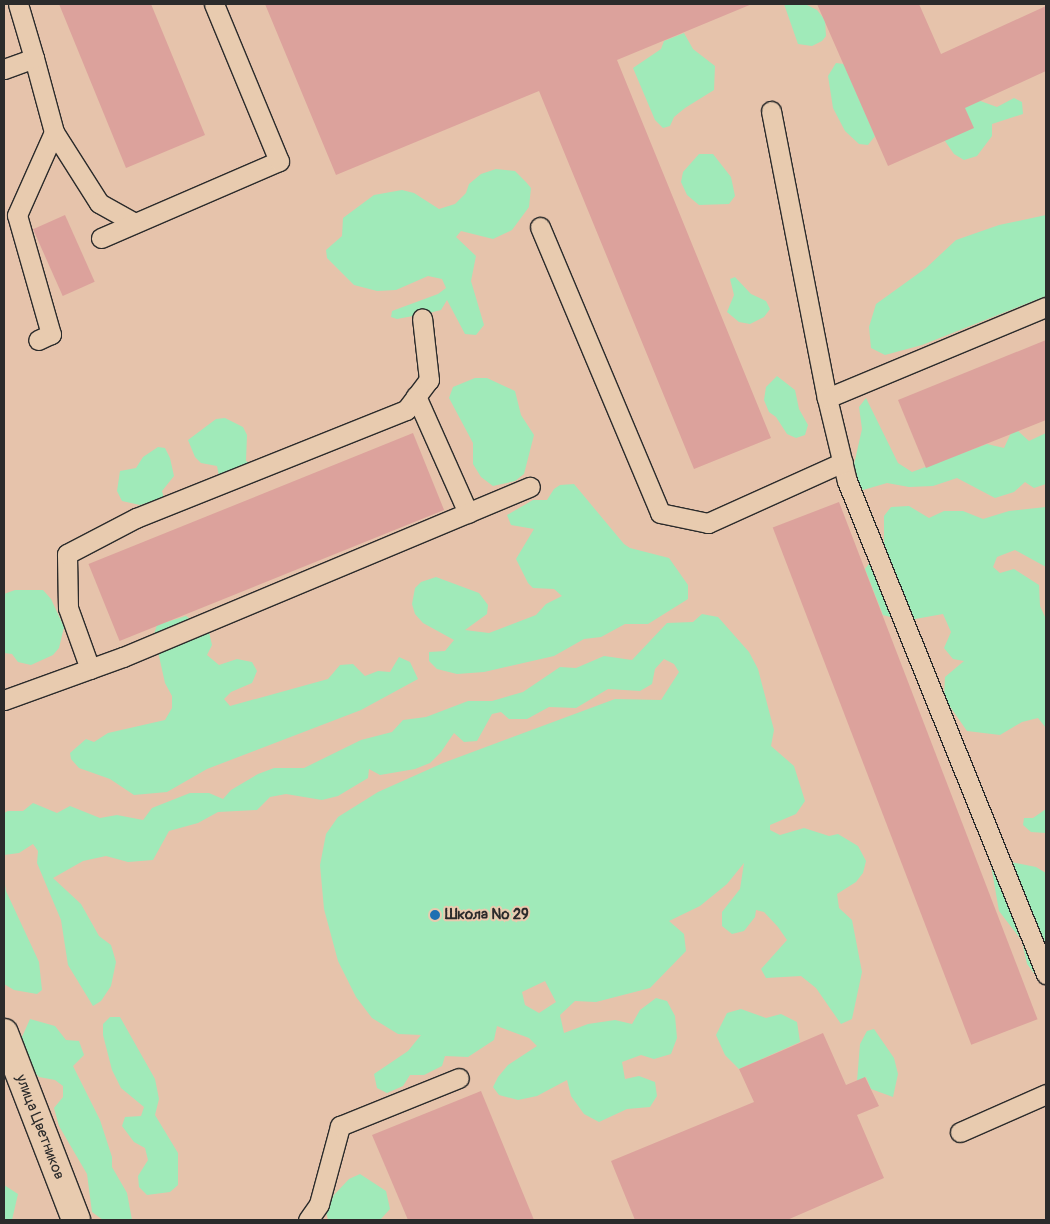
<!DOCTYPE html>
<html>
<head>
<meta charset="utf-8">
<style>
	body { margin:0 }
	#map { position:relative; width:1050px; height:1224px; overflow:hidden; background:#e6c3ab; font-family:Pangolin,sans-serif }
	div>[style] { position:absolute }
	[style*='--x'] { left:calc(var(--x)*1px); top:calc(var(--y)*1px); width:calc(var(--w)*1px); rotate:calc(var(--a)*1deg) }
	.green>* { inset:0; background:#a0eab9 }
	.building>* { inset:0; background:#dca29c; transform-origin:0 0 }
	.roads { filter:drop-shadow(1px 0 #2b2b2b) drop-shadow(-1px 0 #2b2b2b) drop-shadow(0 1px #2b2b2b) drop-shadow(0 -1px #2b2b2b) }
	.lane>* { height:19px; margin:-9.5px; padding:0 9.5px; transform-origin:9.5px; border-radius:9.5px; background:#e8cbaf }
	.secondary>* { height:28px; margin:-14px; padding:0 14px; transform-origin:14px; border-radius:14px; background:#e8cbaf }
	.dots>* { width:14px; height:14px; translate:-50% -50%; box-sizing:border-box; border:2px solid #e8cbaf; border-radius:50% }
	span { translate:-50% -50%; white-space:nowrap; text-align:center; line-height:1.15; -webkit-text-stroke:4px #e8cbaf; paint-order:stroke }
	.poi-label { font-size:15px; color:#2b2b2b; font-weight:700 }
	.left { translate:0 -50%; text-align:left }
	.street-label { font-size:15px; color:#2b2b2b }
	.frame { position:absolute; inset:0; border:5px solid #2b2b2b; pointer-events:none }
</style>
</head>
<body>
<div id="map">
	<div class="green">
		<div style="clip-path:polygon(784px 4px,805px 4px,817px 10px,825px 20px,826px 36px,822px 41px,812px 46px,798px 44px)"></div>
		<div style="clip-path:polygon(684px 33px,693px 49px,715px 66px,714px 90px,685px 108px,674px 117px,670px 126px,663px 128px,655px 120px,633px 68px,661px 49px,664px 41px)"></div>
		<div style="clip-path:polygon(836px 63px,844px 64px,875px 136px,868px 145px,859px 144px,845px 131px,833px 108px,828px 76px)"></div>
		<div style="clip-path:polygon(972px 98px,997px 107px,1014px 98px,1022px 102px,1023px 114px,992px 124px,992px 136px,977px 156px,964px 160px,954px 154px,945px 141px,930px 131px)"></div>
		<div style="clip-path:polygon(699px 154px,713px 154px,731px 177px,735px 196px,729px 204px,699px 205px,687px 195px,681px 182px,683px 172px)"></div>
		<div style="clip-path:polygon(496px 169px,515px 171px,526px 182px,531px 188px,529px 207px,512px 230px,493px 239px,461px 231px,456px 237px,476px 256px,471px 281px,484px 325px,476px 335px,465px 334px,447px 300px,441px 310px,429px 313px,397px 319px,391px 317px,392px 311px,438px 294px,446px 288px,442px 279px,428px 276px,396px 290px,377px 291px,354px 285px,327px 258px,326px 250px,342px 236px,343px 218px,374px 195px,402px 190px,414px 193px,439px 209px,455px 204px,466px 193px,469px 184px,481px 174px)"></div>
		<div style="clip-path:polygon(1046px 215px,1046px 296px,922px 345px,885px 355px,871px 348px,869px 327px,876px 304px,926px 268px,956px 240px,999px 225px)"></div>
		<div style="clip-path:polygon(735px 277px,751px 294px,766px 301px,770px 309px,764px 317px,750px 324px,739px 322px,727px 312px,734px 295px,730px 279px)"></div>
		<div style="clip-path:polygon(777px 376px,795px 390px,799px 409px,808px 425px,805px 435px,796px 438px,787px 434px,776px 417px,769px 412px,764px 400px,766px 387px)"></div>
		<div style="clip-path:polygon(475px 378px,487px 378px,515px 391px,521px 415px,534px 435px,524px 474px,515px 481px,493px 486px,481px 477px,473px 464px,473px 443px,449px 398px,453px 387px)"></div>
		<div style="clip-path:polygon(866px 398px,898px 463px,912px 472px,987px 444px,1004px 448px,1011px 433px,1018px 431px,1029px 441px,1046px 433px,1046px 484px,1034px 488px,1025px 482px,1014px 492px,995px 498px,957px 478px,933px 486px,909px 487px,887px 483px,863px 490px,853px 479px,853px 469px,862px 429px,859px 407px)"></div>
		<div style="clip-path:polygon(225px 418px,243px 427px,247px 435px,246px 461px,251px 464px,219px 476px,217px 466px,201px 463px,195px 457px,188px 440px,216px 419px)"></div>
		<div style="clip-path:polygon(158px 447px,165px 448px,170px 458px,174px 476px,162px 491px,164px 498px,140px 505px,122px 501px,117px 491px,120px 471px,136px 468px,143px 457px)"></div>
		<div style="clip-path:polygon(574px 484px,624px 544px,630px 548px,669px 558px,688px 585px,688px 599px,648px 624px,625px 624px,601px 637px,584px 639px,554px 656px,484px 672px,457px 674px,437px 669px,429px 661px,429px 652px,445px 651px,454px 640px,423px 623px,415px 614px,412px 604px,415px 588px,421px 582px,436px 577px,479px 593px,488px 605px,487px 614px,465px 630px,489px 633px,536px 615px,546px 604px,562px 596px,554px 589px,533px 588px,528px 583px,516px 559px,534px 529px,511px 525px,507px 515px,533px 500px,547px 500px,554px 489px,560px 485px)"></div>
		<div style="clip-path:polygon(909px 506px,929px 518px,944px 511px,963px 511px,983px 519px,1009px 511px,1046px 507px,1046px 567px,1015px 550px,997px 557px,993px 567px,1000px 573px,1014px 569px,1039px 585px,1040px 606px,1046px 619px,1046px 728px,1038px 718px,1022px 722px,1000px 735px,967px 731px,944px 698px,945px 677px,964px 661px,953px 659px,944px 648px,951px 632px,943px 614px,904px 621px,883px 615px,865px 569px,884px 543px,884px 516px,891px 507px)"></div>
		<div style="clip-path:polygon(15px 590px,43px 590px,51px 599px,64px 627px,59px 648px,53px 655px,31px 665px,18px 662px,12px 654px,4px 653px,4px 594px)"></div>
		<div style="clip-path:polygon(evenodd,702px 614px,718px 617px,749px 652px,758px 669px,774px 730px,771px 746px,794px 766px,805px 801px,796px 814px,770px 825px,770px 830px,780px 835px,804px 828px,829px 836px,838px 834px,858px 846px,866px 861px,863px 873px,856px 882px,837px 894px,839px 908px,852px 920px,862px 972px,852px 1019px,841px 1024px,816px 988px,801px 976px,766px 978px,761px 969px,787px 940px,778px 927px,764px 912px,756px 910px,755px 917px,744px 931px,732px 934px,722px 926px,722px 912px,740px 889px,744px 863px,727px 884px,700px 906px,669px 921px,684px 934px,686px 951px,650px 988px,596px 1002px,575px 1001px,560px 1015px,564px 1033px,588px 1024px,615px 1020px,632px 1024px,640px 1010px,656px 998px,667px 1001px,675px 1016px,677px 1038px,671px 1054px,654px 1059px,641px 1055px,622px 1062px,625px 1079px,639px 1076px,655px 1082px,657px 1096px,650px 1107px,627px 1109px,599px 1122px,584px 1114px,571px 1096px,567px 1080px,537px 1096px,518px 1100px,499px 1095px,493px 1087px,498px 1077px,508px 1065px,537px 1046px,529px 1038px,497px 1026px,494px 1040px,468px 1057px,445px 1056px,442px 1066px,424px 1075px,410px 1075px,403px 1086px,387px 1093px,377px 1088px,374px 1074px,408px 1051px,421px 1035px,398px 1034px,372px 1018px,356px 997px,338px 961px,324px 909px,320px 865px,326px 834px,338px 817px,378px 792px,443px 763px,615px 699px,661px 700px,679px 672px,674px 664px,664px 659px,655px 669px,652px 684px,640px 691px,608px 689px,576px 708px,549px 707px,527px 719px,509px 719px,501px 712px,492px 714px,477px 741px,464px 742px,454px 733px,441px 752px,430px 763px,415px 769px,380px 775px,369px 769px,368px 778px,338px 796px,322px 800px,286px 794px,270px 797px,257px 810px,218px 812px,198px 823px,169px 831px,153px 860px,128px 862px,106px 856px,83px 861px,53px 878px,81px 904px,99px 936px,111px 945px,116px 962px,111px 986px,101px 1001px,93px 1006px,68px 965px,61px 920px,37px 863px,38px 851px,33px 844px,19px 853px,4px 855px,4px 813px,8px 811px,23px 811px,33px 803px,57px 813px,70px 806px,100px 818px,117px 815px,143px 820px,152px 808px,190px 793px,209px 793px,223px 799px,231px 790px,258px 774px,274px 768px,304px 768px,361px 740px,392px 732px,403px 720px,426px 717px,468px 701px,492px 701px,523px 692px,560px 667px,576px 668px,604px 656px,632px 660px,667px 623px,693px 622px,702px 614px,545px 981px,556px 1002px,539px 1013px,525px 1005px,522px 992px,545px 981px)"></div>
		<div style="clip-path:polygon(186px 616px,209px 632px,212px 645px,207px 655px,219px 665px,237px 659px,252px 662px,257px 671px,252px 683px,231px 692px,224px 699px,230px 706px,328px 679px,340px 665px,353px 664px,365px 676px,378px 671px,390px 672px,399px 657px,410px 662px,418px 679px,361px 710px,207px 769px,167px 792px,134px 795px,110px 779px,79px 768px,71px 759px,70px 753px,86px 739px,94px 742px,108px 733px,165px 720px,172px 708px,172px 696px,165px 683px,154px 634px,157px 625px)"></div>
		<div style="clip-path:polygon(1046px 809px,1046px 833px,1031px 832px,1023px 825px,1024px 818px,1033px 818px)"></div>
		<div style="clip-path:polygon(1000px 860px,1036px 867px,1046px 873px,1046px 979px,1037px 977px,1027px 964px,1022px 941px,999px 911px,991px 865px)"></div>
		<div style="clip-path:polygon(4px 879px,6px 891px,39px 962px,42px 990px,37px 994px,14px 990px,4px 984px)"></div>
		<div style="clip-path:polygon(741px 1009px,766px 1018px,781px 1014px,797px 1022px,800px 1042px,739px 1069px,725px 1055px,716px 1035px,727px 1013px)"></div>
		<div style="clip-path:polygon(110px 1017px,120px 1017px,155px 1079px,159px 1099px,155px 1115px,178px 1153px,178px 1185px,170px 1192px,147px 1195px,139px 1187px,138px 1176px,148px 1160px,145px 1148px,134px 1142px,122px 1126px,125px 1117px,141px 1116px,144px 1107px,121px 1088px,112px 1070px,103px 1035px,103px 1024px)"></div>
		<div style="clip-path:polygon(30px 1019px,55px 1026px,66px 1040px,79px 1041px,84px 1055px,73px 1066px,100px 1120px,112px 1157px,112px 1167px,127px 1193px,132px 1220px,103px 1220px,92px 1212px,87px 1174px,59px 1126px,54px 1108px,63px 1097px,63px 1086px,55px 1080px,39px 1077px,8px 1045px,22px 1037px)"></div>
		<div style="clip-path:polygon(874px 1029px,894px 1058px,898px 1074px,893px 1097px,871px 1089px,866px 1077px,857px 1081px,860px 1044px,867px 1031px)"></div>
		<div style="clip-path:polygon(360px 1174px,386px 1191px,390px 1209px,380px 1220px,328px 1220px,326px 1211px,334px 1195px,349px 1179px)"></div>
		<div style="clip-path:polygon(4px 1185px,18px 1194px,12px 1220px,4px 1220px)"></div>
	</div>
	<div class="building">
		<div style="clip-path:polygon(59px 4px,151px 4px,205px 135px,126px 168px)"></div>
		<div style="clip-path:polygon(265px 4px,752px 4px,617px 60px,771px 438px,694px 469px,539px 91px,336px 175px)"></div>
		<div style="clip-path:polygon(817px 4px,919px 4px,941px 54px,1046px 6px,1046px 71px,965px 108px,974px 128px,888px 166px)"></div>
		<div style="left:65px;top:215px;width:73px;height:35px;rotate:66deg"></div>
		<div style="clip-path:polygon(1046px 340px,1046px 420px,926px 468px,898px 400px)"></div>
		<div style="left:413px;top:433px;width:83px;height:350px;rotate:68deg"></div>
		<div style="left:839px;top:502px;width:554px;height:71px;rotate:69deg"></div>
		<div style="clip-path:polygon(823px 1033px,846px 1085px,865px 1077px,879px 1106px,857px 1115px,884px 1178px,787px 1220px,635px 1220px,611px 1161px,754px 1102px,739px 1069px)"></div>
		<div style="clip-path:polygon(481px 1091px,534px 1220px,408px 1220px,372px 1135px)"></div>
	</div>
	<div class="roads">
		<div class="lane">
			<div style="--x:34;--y:58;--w:77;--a:74.9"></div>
			<div style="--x:54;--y:132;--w:91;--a:114"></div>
			<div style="--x:17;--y:215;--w:124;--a:74.1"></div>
			<div style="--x:51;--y:334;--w:14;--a:155"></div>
			<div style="--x:4;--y:69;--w:32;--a:-20"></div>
			<div style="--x:34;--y:58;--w:56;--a:-106.5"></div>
			<div style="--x:771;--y:111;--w:292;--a:79"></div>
			<div style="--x:827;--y:398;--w:85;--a:76.5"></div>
			<div style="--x:847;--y:481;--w:532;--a:68.02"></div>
			<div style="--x:54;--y:132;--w:84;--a:57.6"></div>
			<div style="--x:99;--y:203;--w:41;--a:29.1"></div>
			<div style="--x:540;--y:227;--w:310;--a:67.2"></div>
			<div style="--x:660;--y:513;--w:49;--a:11.8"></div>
			<div style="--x:708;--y:523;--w:148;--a:-24.3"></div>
			<div style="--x:101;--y:238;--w:194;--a:-23.4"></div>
			<div style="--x:279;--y:161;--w:170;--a:-112.5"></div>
			<div style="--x:416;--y:396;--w:128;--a:66"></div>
			<div style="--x:827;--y:398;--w:237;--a:-22.6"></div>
			<div style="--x:90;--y:669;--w:65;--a:-109.8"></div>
			<div style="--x:68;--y:608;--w:54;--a:-91.1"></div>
			<div style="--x:67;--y:554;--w:78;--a:-27.6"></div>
			<div style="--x:136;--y:518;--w:291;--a:-21.8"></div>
			<div style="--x:406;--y:410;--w:38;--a:-53"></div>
			<div style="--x:429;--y:380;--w:62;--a:-96.4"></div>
			<div style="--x:4;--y:700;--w:127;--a:-19.9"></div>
			<div style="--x:123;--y:657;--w:441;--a:-22.7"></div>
			<div style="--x:960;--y:1132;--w:94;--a:-23.8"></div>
			<div style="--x:308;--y:1220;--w:19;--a:-55"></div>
			<div style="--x:319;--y:1204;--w:81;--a:-74.9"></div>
			<div style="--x:340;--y:1126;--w:128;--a:-22"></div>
		</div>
		<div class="secondary">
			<div style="--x:4;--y:1033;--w:200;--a:68.9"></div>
		</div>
	</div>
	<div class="dots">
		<div style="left:435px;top:915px;background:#1f6fb2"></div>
	</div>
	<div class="poi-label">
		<span class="left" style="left:445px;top:915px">Школа № 29</span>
	</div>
	<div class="street-label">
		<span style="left:40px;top:1127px;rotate:69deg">улица Цветников</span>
	</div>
	<div class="frame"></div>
</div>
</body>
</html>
